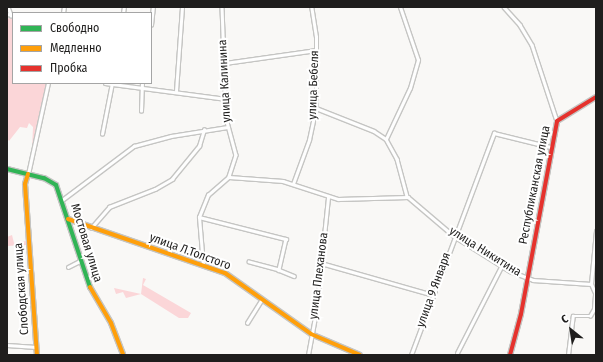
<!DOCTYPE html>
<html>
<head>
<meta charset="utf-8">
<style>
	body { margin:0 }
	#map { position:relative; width:603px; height:362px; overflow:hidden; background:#f9f8f6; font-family:"Fira Sans Condensed",sans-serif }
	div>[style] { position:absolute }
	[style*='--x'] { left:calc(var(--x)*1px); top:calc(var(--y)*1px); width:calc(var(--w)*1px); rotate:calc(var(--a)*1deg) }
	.green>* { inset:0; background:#fbd6d8 }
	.roads { filter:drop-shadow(1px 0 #c5c5c3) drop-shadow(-1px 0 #c5c5c3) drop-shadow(0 1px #c5c5c3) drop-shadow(0 -1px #c5c5c3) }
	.street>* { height:2.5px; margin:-1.25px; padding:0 1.25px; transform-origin:1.25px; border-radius:1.25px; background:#fefefe }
	.fast>* { height:4px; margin:-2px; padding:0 2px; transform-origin:2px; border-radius:2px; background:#30b455 }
	.slow>* { height:4px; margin:-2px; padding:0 2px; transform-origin:2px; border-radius:2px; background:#ff9f0a }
	.jam>* { height:4px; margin:-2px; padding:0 2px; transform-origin:2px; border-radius:2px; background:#e5322d }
	span { translate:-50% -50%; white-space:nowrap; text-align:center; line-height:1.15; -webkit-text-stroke:4px #fff; paint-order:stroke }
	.street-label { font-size:12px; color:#1f1e1d }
	.frame { position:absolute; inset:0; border:8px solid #1f1e1d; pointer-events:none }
	.legend { position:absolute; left:12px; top:12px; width:140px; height:72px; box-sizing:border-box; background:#fff; border:1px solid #a5a5a5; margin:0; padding:5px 7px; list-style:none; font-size:12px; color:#1f1e1d }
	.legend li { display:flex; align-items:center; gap:8px; height:20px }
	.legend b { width:20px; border:1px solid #a5a5a5 }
	.north { position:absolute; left:551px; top:310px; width:40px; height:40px; -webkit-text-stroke:3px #fff; paint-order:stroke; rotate:330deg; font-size:11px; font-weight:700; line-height:16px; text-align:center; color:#1f1e1d }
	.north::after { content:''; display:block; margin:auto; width:14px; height:18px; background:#1f1e1d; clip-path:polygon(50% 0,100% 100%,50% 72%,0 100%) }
</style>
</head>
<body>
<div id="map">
	<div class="green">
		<div style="clip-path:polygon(7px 18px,13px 19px,13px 83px,47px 83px,32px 150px,33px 127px,29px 123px,27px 128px,20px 127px,9px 141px,7px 138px)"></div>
		<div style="clip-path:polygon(12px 235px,14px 243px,26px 241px,26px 245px,7px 246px,7px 237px)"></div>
		<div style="clip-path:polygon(143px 278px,146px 279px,143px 285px,191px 313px,188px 318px,179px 318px,141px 294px,126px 298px,123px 292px,116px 294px,114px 288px,141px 294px)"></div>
	</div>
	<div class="roads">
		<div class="street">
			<div style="--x:8;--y:7;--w:9;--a:69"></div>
			<div style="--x:222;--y:7;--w:111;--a:87.9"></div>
			<div style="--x:226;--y:118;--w:38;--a:75"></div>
			<div style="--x:236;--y:155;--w:23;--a:108"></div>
			<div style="--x:504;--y:7;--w:24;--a:48"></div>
			<div style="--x:520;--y:25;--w:23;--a:59"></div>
			<div style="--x:532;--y:45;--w:80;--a:71.8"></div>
			<div style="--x:63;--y:13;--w:6;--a:-81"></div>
			<div style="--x:123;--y:13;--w:6;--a:-81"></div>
			<div style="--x:7;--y:14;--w:6;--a:9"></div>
			<div style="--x:151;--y:25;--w:18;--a:-84"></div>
			<div style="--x:225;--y:63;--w:92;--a:-8.1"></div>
			<div style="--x:105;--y:83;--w:122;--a:7.5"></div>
			<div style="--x:176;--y:91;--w:84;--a:-85.9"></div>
			<div style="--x:316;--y:108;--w:62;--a:21.6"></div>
			<div style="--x:374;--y:131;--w:14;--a:34"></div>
			<div style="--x:386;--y:139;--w:23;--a:61"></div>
			<div style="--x:397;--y:159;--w:39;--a:75"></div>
			<div style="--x:141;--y:111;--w:28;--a:-88"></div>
			<div style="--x:102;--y:134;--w:52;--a:-78.9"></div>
			<div style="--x:386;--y:139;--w:56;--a:-64.8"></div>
			<div style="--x:410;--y:88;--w:29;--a:-74"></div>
			<div style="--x:418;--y:60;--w:56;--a:-108.8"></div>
			<div style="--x:28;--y:174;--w:93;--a:-77.6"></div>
			<div style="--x:293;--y:184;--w:47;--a:-70"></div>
			<div style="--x:309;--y:140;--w:33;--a:-78"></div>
			<div style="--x:316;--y:108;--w:71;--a:-90"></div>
			<div style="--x:316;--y:37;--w:30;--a:-99"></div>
			<div style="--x:62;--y:200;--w:90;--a:-36.9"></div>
			<div style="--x:134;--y:146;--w:38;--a:-15"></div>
			<div style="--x:171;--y:136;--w:57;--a:-9.1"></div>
			<div style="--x:199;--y:217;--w:90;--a:14.2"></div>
			<div style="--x:286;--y:239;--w:32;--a:103"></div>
			<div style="--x:279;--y:270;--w:31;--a:-165"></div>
			<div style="--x:91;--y:228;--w:28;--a:-49"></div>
			<div style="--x:109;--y:207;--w:49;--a:-21.4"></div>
			<div style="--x:155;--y:189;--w:20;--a:-30"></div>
			<div style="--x:172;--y:179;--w:43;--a:-50.7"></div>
			<div style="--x:199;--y:146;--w:17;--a:-73"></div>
			<div style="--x:321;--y:263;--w:116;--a:15.9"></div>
			<div style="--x:203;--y:265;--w:48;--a:-94.8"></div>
			<div style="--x:199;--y:217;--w:24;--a:-68"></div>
			<div style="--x:208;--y:195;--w:28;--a:-41"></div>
			<div style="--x:229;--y:177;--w:54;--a:4.2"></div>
			<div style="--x:283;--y:181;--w:58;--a:18.1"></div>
			<div style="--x:338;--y:199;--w:70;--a:-1.6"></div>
			<div style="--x:408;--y:197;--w:60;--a:40.3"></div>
			<div style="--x:454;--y:236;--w:66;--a:32"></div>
			<div style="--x:510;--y:271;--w:25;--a:21"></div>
			<div style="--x:533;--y:280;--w:58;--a:3.9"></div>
			<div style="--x:68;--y:267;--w:13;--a:-27"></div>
			<div style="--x:279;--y:270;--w:16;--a:22"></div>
			<div style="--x:247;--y:323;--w:28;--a:-58"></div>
			<div style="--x:7;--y:345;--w:29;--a:4"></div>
			<div style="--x:457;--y:353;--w:99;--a:-62.9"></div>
			<div style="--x:308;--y:355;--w:44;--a:-79.5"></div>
			<div style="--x:316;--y:312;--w:115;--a:-84"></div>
			<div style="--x:411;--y:355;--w:237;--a:-69.5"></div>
			<div style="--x:494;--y:133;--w:59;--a:13.8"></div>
			<div style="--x:568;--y:355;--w:39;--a:-83"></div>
			<div style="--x:573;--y:316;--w:17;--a:0"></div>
			<div style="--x:590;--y:316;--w:8;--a:-60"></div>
			<div style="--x:594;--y:309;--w:16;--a:-86"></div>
			<div style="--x:595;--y:293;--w:10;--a:-114"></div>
			<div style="--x:591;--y:284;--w:53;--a:-84.6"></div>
		</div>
		<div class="fast">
			<div style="--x:7;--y:169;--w:38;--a:14"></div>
			<div style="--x:44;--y:178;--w:14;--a:30"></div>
			<div style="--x:56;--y:185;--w:108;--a:71.6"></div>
		</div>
		<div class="slow">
			<div style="--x:28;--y:174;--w:10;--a:107"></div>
			<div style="--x:25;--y:184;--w:171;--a:86"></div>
			<div style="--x:68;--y:219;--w:166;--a:19"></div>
			<div style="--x:225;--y:273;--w:105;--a:35.3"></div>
			<div style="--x:311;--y:334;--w:53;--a:23.2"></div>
			<div style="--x:90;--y:287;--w:42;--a:59.7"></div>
			<div style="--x:111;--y:323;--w:34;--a:69"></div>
		</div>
		<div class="jam">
			<div style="--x:510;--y:355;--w:42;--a:-75"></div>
			<div style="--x:521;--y:314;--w:196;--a:-79.4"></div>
			<div style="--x:557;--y:121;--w:46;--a:-31.6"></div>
		</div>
	</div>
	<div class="street-label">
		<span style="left:225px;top:81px;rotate:-93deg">улица Калинина</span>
		<span style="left:314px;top:85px;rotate:-88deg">улица Бебеля</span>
		<span style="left:535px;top:185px;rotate:-79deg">Республиканская улица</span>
		<span style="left:86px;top:243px;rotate:73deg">Мостовая улица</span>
		<span style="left:190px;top:252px;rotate:20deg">улица Л.Толстого</span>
		<span style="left:485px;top:252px;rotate:32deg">улица Никитина</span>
		<span style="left:319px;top:276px;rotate:-83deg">улица Плеханова</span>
		<span style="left:22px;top:289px;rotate:-94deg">Слободская улица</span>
		<span style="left:434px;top:290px;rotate:-70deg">улица 9 Января</span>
	</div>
	<div class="frame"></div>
	<ul class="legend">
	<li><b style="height:5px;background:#30b455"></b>Свободно</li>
	<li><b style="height:5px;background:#ff9f0a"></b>Медленно</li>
	<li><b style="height:5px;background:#e5322d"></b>Пробка</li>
	</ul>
	<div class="north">С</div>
</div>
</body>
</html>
